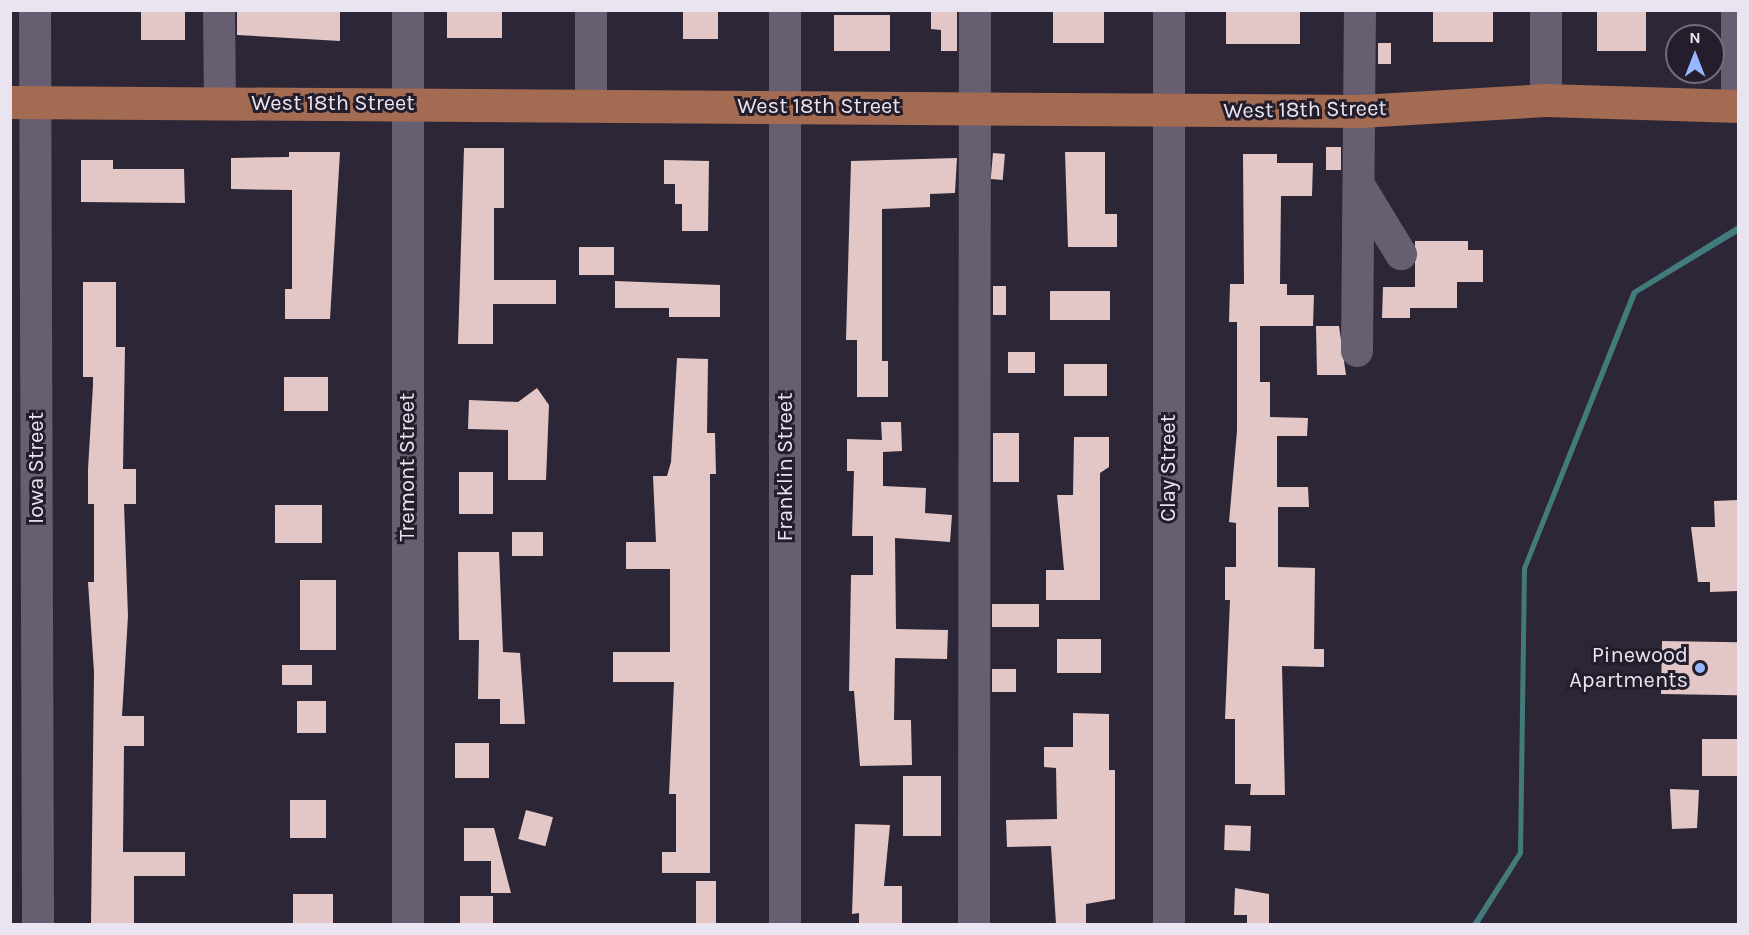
<!DOCTYPE html>
<html>
<head>
<meta charset="utf-8">
<style>
	body { margin:0 }
	#map { position:relative; width:1749px; height:935px; overflow:hidden; background:#2d2636; font-family:Karla,sans-serif }
	div>[style] { position:absolute }
	[style*='--x'] { left:calc(var(--x)*1px); top:calc(var(--y)*1px); width:calc(var(--w)*1px); rotate:calc(var(--a)*1deg) }
	.water>* { inset:0; background:#437b7d }
	.building>* { inset:0; background:#e2c7c6; transform-origin:0 0 }
	.minor>* { height:32px; margin:-16px; padding:0 16px; transform-origin:16px; border-radius:16px; background:#675f71 }
	.major>* { height:33px; margin:-16.5px; padding:0 16.5px; transform-origin:16.5px; border-radius:16.5px; background:#a36b51 }
	.dots>* { width:16px; height:16px; translate:-50% -50%; box-sizing:border-box; border:3px solid #241d2c; border-radius:50% }
	span { translate:-50% -50%; white-space:nowrap; text-align:center; line-height:1.15; -webkit-text-stroke:6px #241d2c; paint-order:stroke }
	.street-label { font-size:22px; color:#e9e4ef }
	.poi-label { font-size:22px; color:#e9e4ef }
	.right { translate:-100% -50%; text-align:right }
	.frame { position:absolute; inset:0; border:12px solid #e9e4ef; pointer-events:none }
	.north { position:absolute; left:1665px; top:24px; width:60px; height:60px; box-sizing:border-box; background:#241d2c; border:2px solid #736d7a; border-radius:50%; rotate:0deg; font-size:16px; font-weight:700; line-height:24px; text-align:center; color:#e9e4ef }
	.north::after { content:''; display:block; margin:auto; width:21px; height:27px; background:#96b6fd; clip-path:polygon(50% 0,100% 100%,50% 72%,0 100%) }
</style>
</head>
<body>
<div id="map">
	<div class="water">
		<div style="clip-path:polygon(1738px 225px,1738px 233px,1637px 294px,1527px 569px,1523px 854px,1479px 924px,1472px 924px,1518px 852px,1522px 568px,1632px 291px)"></div>
	</div>
	<div class="building">
		<div style="left:141px;top:10px;width:44px;height:30px"></div>
		<div style="clip-path:polygon(237px 10px,340px 10px,340px 41px,237px 35px)"></div>
		<div style="left:447px;top:10px;width:55px;height:28px"></div>
		<div style="left:683px;top:10px;width:35px;height:29px"></div>
		<div style="clip-path:polygon(931px 10px,957px 10px,957px 51px,941px 51px,941px 30px,931px 29px)"></div>
		<div style="left:1226px;top:10px;width:74px;height:34px"></div>
		<div style="left:1433px;top:10px;width:60px;height:32px"></div>
		<div style="left:1597px;top:10px;width:49px;height:41px"></div>
		<div style="left:1104px;top:12px;width:31px;height:51px;rotate:90deg"></div>
		<div style="left:834px;top:15px;width:56px;height:36px"></div>
		<div style="left:1378px;top:43px;width:13px;height:21px"></div>
		<div style="left:1326px;top:147px;width:15px;height:23px"></div>
		<div style="clip-path:polygon(464px 148px,504px 148px,504px 208px,494px 208px,494px 280px,556px 280px,556px 304px,493px 304px,493px 344px,458px 344px)"></div>
		<div style="clip-path:polygon(289px 152px,340px 152px,330px 319px,285px 319px,285px 289px,292px 289px,292px 190px,231px 189px,231px 158px,289px 157px)"></div>
		<div style="clip-path:polygon(1065px 152px,1105px 152px,1105px 214px,1117px 214px,1117px 247px,1068px 247px)"></div>
		<div style="left:993px;top:153px;width:12px;height:26px;rotate:5deg"></div>
		<div style="clip-path:polygon(1243px 154px,1277px 154px,1277px 163px,1313px 163px,1312px 196px,1281px 196px,1280px 284px,1287px 284px,1287px 295px,1314px 295px,1313px 326px,1260px 326px,1260px 382px,1270px 382px,1270px 417px,1308px 418px,1307px 436px,1277px 436px,1277px 487px,1308px 487px,1309px 507px,1278px 507px,1278px 567px,1315px 568px,1314px 649px,1324px 649px,1324px 667px,1282px 666px,1285px 795px,1250px 795px,1251px 784px,1235px 784px,1235px 719px,1225px 719px,1230px 600px,1225px 600px,1225px 567px,1236px 567px,1236px 523px,1229px 522px,1237px 431px,1237px 322px,1229px 322px,1230px 284px,1244px 284px)"></div>
		<div style="clip-path:polygon(957px 158px,955px 193px,930px 194px,930px 207px,882px 209px,882px 361px,888px 361px,888px 397px,857px 397px,857px 340px,846px 340px,851px 161px)"></div>
		<div style="clip-path:polygon(81px 160px,113px 160px,113px 169px,184px 169px,185px 203px,81px 202px)"></div>
		<div style="clip-path:polygon(664px 160px,709px 161px,708px 231px,682px 231px,682px 204px,675px 204px,675px 184px,664px 184px)"></div>
		<div style="clip-path:polygon(1415px 241px,1468px 241px,1468px 250px,1483px 250px,1483px 282px,1457px 282px,1457px 308px,1410px 308px,1410px 318px,1382px 318px,1383px 287px,1415px 287px)"></div>
		<div style="left:579px;top:247px;width:35px;height:28px"></div>
		<div style="clip-path:polygon(615px 281px,720px 285px,720px 317px,669px 317px,669px 308px,615px 308px)"></div>
		<div style="clip-path:polygon(83px 282px,116px 282px,116px 347px,125px 347px,123px 469px,136px 469px,136px 504px,124px 504px,128px 616px,122px 716px,144px 716px,144px 746px,124px 746px,123px 852px,185px 852px,185px 876px,134px 876px,134px 924px,91px 924px,94px 672px,88px 582px,94px 582px,94px 504px,88px 504px,88px 469px,93px 385px,93px 377px,83px 377px)"></div>
		<div style="left:993px;top:286px;width:13px;height:29px"></div>
		<div style="left:1050px;top:291px;width:60px;height:29px"></div>
		<div style="clip-path:polygon(1316px 326px,1339px 326px,1346px 375px,1317px 375px)"></div>
		<div style="left:1035px;top:352px;width:21px;height:27px;rotate:90deg"></div>
		<div style="clip-path:polygon(677px 358px,708px 359px,707px 433px,715px 433px,716px 474px,710px 474px,710px 873px,662px 873px,662px 852px,676px 852px,676px 794px,669px 794px,674px 682px,613px 682px,613px 652px,670px 652px,670px 569px,626px 569px,626px 542px,656px 542px,653px 476px,667px 476px,671px 462px)"></div>
		<div style="left:1064px;top:364px;width:43px;height:32px"></div>
		<div style="left:284px;top:377px;width:44px;height:34px"></div>
		<div style="clip-path:polygon(537px 388px,549px 405px,546px 480px,508px 480px,508px 430px,468px 429px,469px 400px,518px 402px)"></div>
		<div style="clip-path:polygon(881px 422px,901px 422px,902px 451px,883px 452px,883px 486px,926px 488px,925px 513px,952px 515px,950px 542px,895px 538px,896px 629px,948px 630px,947px 659px,895px 658px,894px 720px,911px 720px,912px 765px,860px 766px,854px 691px,849px 691px,851px 575px,873px 575px,873px 536px,852px 536px,854px 471px,847px 471px,847px 439px,882px 440px)"></div>
		<div style="left:993px;top:433px;width:26px;height:49px"></div>
		<div style="clip-path:polygon(1074px 437px,1109px 437px,1109px 467px,1100px 473px,1100px 600px,1046px 600px,1046px 570px,1064px 570px,1057px 495px,1073px 495px)"></div>
		<div style="left:459px;top:472px;width:34px;height:42px"></div>
		<div style="clip-path:polygon(1738px 500px,1738px 591px,1710px 592px,1710px 582px,1698px 582px,1691px 527px,1715px 527px,1714px 501px)"></div>
		<div style="left:275px;top:505px;width:47px;height:38px"></div>
		<div style="left:512px;top:532px;width:31px;height:24px"></div>
		<div style="clip-path:polygon(458px 552px,499px 552px,503px 652px,520px 653px,525px 724px,500px 724px,500px 699px,478px 699px,479px 640px,459px 640px)"></div>
		<div style="left:300px;top:580px;width:36px;height:70px"></div>
		<div style="left:992px;top:604px;width:47px;height:23px"></div>
		<div style="left:1057px;top:639px;width:44px;height:34px"></div>
		<div style="left:1662px;top:641px;width:76px;height:53px;rotate:1deg"></div>
		<div style="left:282px;top:665px;width:30px;height:20px"></div>
		<div style="left:992px;top:669px;width:24px;height:23px"></div>
		<div style="left:297px;top:701px;width:29px;height:32px"></div>
		<div style="clip-path:polygon(1073px 713px,1109px 714px,1109px 770px,1115px 770px,1115px 899px,1086px 904px,1086px 924px,1056px 924px,1051px 846px,1007px 847px,1006px 820px,1057px 819px,1056px 768px,1044px 767px,1044px 747px,1073px 747px)"></div>
		<div style="left:1738px;top:739px;width:37px;height:36px;rotate:90deg"></div>
		<div style="left:455px;top:743px;width:34px;height:35px"></div>
		<div style="left:903px;top:776px;width:38px;height:60px"></div>
		<div style="clip-path:polygon(1670px 789px,1699px 790px,1697px 828px,1672px 829px)"></div>
		<div style="left:290px;top:800px;width:36px;height:38px"></div>
		<div style="left:526px;top:810px;width:28px;height:30px;rotate:15deg"></div>
		<div style="clip-path:polygon(855px 824px,890px 825px,884px 886px,902px 886px,902px 924px,859px 924px,859px 913px,852px 914px)"></div>
		<div style="left:1225px;top:825px;width:26px;height:25px;rotate:2deg"></div>
		<div style="clip-path:polygon(464px 828px,494px 828px,511px 893px,491px 893px,491px 861px,464px 861px)"></div>
		<div style="left:696px;top:881px;width:20px;height:43px"></div>
		<div style="clip-path:polygon(1235px 888px,1269px 894px,1269px 924px,1247px 924px,1247px 915px,1234px 915px)"></div>
		<div style="left:293px;top:894px;width:40px;height:29px"></div>
		<div style="left:460px;top:896px;width:33px;height:28px"></div>
	</div>
	<div class="minor">
		<div style="--x:35;--y:10;--w:914;--a:89.81"></div>
		<div style="--x:219;--y:10;--w:93;--a:89.4"></div>
		<div style="--x:408;--y:10;--w:914;--a:90"></div>
		<div style="--x:591;--y:10;--w:96;--a:90"></div>
		<div style="--x:785;--y:10;--w:914;--a:90"></div>
		<div style="--x:1546;--y:10;--w:90;--a:90"></div>
		<div style="--x:1737;--y:10;--w:83;--a:90"></div>
		<div style="--x:1359;--y:185;--w:81;--a:58.7"></div>
		<div style="--x:1357;--y:351;--w:341;--a:-89.5"></div>
		<div style="--x:974;--y:924;--w:914;--a:-89.94"></div>
		<div style="--x:1169;--y:924;--w:914;--a:-90"></div>
	</div>
	<div class="major">
		<div style="--x:10;--y:102;--w:1350;--a:0.38"></div>
		<div style="--x:1360;--y:111;--w:186;--a:-3.4"></div>
		<div style="--x:1546;--y:100;--w:192;--a:1.8"></div>
	</div>
	<div class="dots">
		<div style="left:1700px;top:668px;background:#96b6fd"></div>
	</div>
	<div class="street-label">
		<span style="left:333px;top:104px">West 18th Street</span>
		<span style="left:819px;top:107px">West 18th Street</span>
		<span style="left:1305px;top:110px;rotate:-1deg">West 18th Street</span>
		<span style="left:408px;top:467px;rotate:-90deg">Tremont Street</span>
		<span style="left:786px;top:467px;rotate:-90deg">Franklin Street</span>
		<span style="left:37px;top:468px;rotate:-90deg">Iowa Street</span>
		<span style="left:1169px;top:468px;rotate:-90deg">Clay Street</span>
	</div>
	<div class="poi-label">
		<span class="right" style="left:1688px;top:668px">Pinewood<br>Apartments</span>
	</div>
	<div class="frame"></div>
	<div class="north">N</div>
</div>
</body>
</html>
